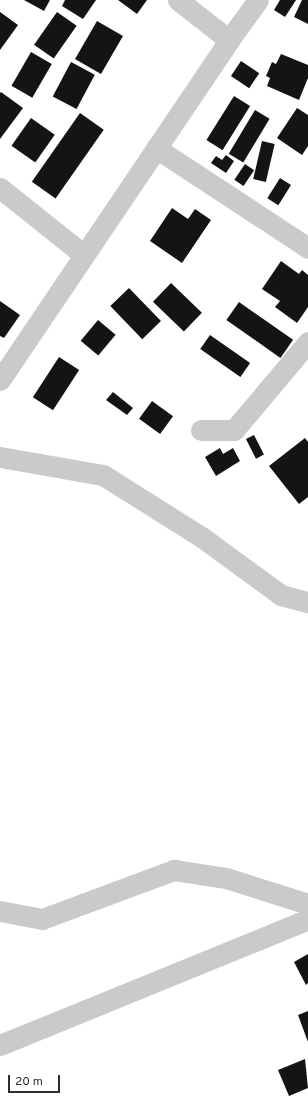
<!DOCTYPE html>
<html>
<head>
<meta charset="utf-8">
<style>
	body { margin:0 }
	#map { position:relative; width:308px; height:1101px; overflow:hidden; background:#fff; font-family:Overpass,sans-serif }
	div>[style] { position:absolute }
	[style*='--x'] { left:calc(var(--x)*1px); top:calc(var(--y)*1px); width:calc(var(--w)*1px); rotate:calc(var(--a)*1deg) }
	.building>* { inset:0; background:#141414; transform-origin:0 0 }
	.minor>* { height:21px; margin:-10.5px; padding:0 10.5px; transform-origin:10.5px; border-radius:10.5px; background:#cacaca }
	span { translate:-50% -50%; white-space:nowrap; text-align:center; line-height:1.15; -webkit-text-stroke:4px #fff; paint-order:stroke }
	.scale { position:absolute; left:8px; top:1075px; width:52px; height:18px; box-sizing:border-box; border:2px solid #2d2d2d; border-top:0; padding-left:5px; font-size:12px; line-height:14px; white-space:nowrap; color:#2d2d2d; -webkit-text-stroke:3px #fff; paint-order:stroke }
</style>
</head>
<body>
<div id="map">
	<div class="building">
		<div style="clip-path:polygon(24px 0,50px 0,44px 11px)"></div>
		<div style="clip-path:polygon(65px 0,96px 0,83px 19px,62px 6px)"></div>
		<div style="clip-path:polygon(118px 0,147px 0,137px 14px)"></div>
		<div style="clip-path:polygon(280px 0,296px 0,285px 17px,274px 10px)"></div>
		<div style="clip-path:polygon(302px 0,308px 0,308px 24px,294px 17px)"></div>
		<div style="clip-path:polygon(0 12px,18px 25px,0 50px)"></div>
		<div style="left:57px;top:12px;width:24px;height:40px;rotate:35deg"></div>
		<div style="left:97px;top:21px;width:30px;height:44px;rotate:30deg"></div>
		<div style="left:31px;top:52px;width:24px;height:39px;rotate:30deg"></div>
		<div style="clip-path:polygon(281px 54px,308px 65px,308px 78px,299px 100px,267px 86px,270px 78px,266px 76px,272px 62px,276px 64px)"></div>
		<div style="left:241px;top:61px;width:22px;height:18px;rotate:34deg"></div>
		<div style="left:71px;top:62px;width:27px;height:39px;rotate:28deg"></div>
		<div style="clip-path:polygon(1px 92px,23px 108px,0 139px,0 93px)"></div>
		<div style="left:234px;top:96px;width:19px;height:52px;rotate:32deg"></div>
		<div style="clip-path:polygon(297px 108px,308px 115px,308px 146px,302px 155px,277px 138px)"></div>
		<div style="left:255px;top:110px;width:17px;height:51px;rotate:31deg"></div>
		<div style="left:80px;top:113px;width:29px;height:84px;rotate:35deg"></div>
		<div style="left:31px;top:118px;width:29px;height:34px;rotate:35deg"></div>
		<div style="left:262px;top:141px;width:13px;height:39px;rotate:13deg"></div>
		<div style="clip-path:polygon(226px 155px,234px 161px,226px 173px,211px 163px,216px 156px,222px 160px)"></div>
		<div style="left:245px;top:164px;width:11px;height:19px;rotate:34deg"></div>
		<div style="left:280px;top:178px;width:13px;height:24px;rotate:32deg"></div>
		<div style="clip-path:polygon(172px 208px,188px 219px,195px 209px,211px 220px,182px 263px,150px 241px)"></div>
		<div style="clip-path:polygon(281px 261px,299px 274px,302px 270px,308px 275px,308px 307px,297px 323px,275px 307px,280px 301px,262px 289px)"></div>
		<div style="left:171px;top:283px;width:43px;height:26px;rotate:44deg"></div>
		<div style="left:129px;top:288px;width:46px;height:26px;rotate:46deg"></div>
		<div style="clip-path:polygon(0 301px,20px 315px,4px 338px,0 336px)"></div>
		<div style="left:239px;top:302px;width:66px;height:22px;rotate:35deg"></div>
		<div style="left:98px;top:320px;width:23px;height:27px;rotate:40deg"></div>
		<div style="left:210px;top:335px;width:49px;height:17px;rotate:35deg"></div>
		<div style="left:59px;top:357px;width:24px;height:48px;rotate:33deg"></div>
		<div style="clip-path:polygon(113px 392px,133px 408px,127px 415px,106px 400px)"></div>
		<div style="left:152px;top:401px;width:26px;height:22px;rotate:36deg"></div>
		<div style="left:254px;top:435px;width:22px;height:9px;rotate:63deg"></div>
		<div style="clip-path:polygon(305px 438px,308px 442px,308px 497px,299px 504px,269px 466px)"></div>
		<div style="clip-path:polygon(220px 448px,223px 454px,233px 448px,240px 461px,216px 476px,205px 457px)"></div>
		<div style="clip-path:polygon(308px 954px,308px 983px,306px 985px,294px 962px)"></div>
		<div style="clip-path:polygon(308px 1011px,308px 1042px,298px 1015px)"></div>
		<div style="clip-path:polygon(305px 1059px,308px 1088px,289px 1096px,278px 1070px)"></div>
	</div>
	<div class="minor">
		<div style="--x:178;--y:0;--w:65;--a:38.1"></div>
		<div style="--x:229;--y:40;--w:49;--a:-54.1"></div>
		<div style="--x:156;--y:148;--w:182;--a:33.3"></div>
		<div style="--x:0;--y:188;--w:107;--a:38.6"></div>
		<div style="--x:0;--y:380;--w:410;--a:-56"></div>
		<div style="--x:201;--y:430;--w:33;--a:0"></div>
		<div style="--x:234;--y:430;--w:115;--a:-49.9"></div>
		<div style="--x:0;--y:457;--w:105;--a:9.9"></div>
		<div style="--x:103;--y:475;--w:118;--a:32.2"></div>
		<div style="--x:203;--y:538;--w:97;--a:36.2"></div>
		<div style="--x:281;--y:595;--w:28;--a:15"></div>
		<div style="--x:0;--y:911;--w:43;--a:10.8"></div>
		<div style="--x:42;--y:919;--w:141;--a:-20.4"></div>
		<div style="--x:174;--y:870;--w:53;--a:8.7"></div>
		<div style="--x:226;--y:878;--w:86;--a:17.6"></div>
		<div style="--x:0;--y:1045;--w:333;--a:-22.2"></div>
	</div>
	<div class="scale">20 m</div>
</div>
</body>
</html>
